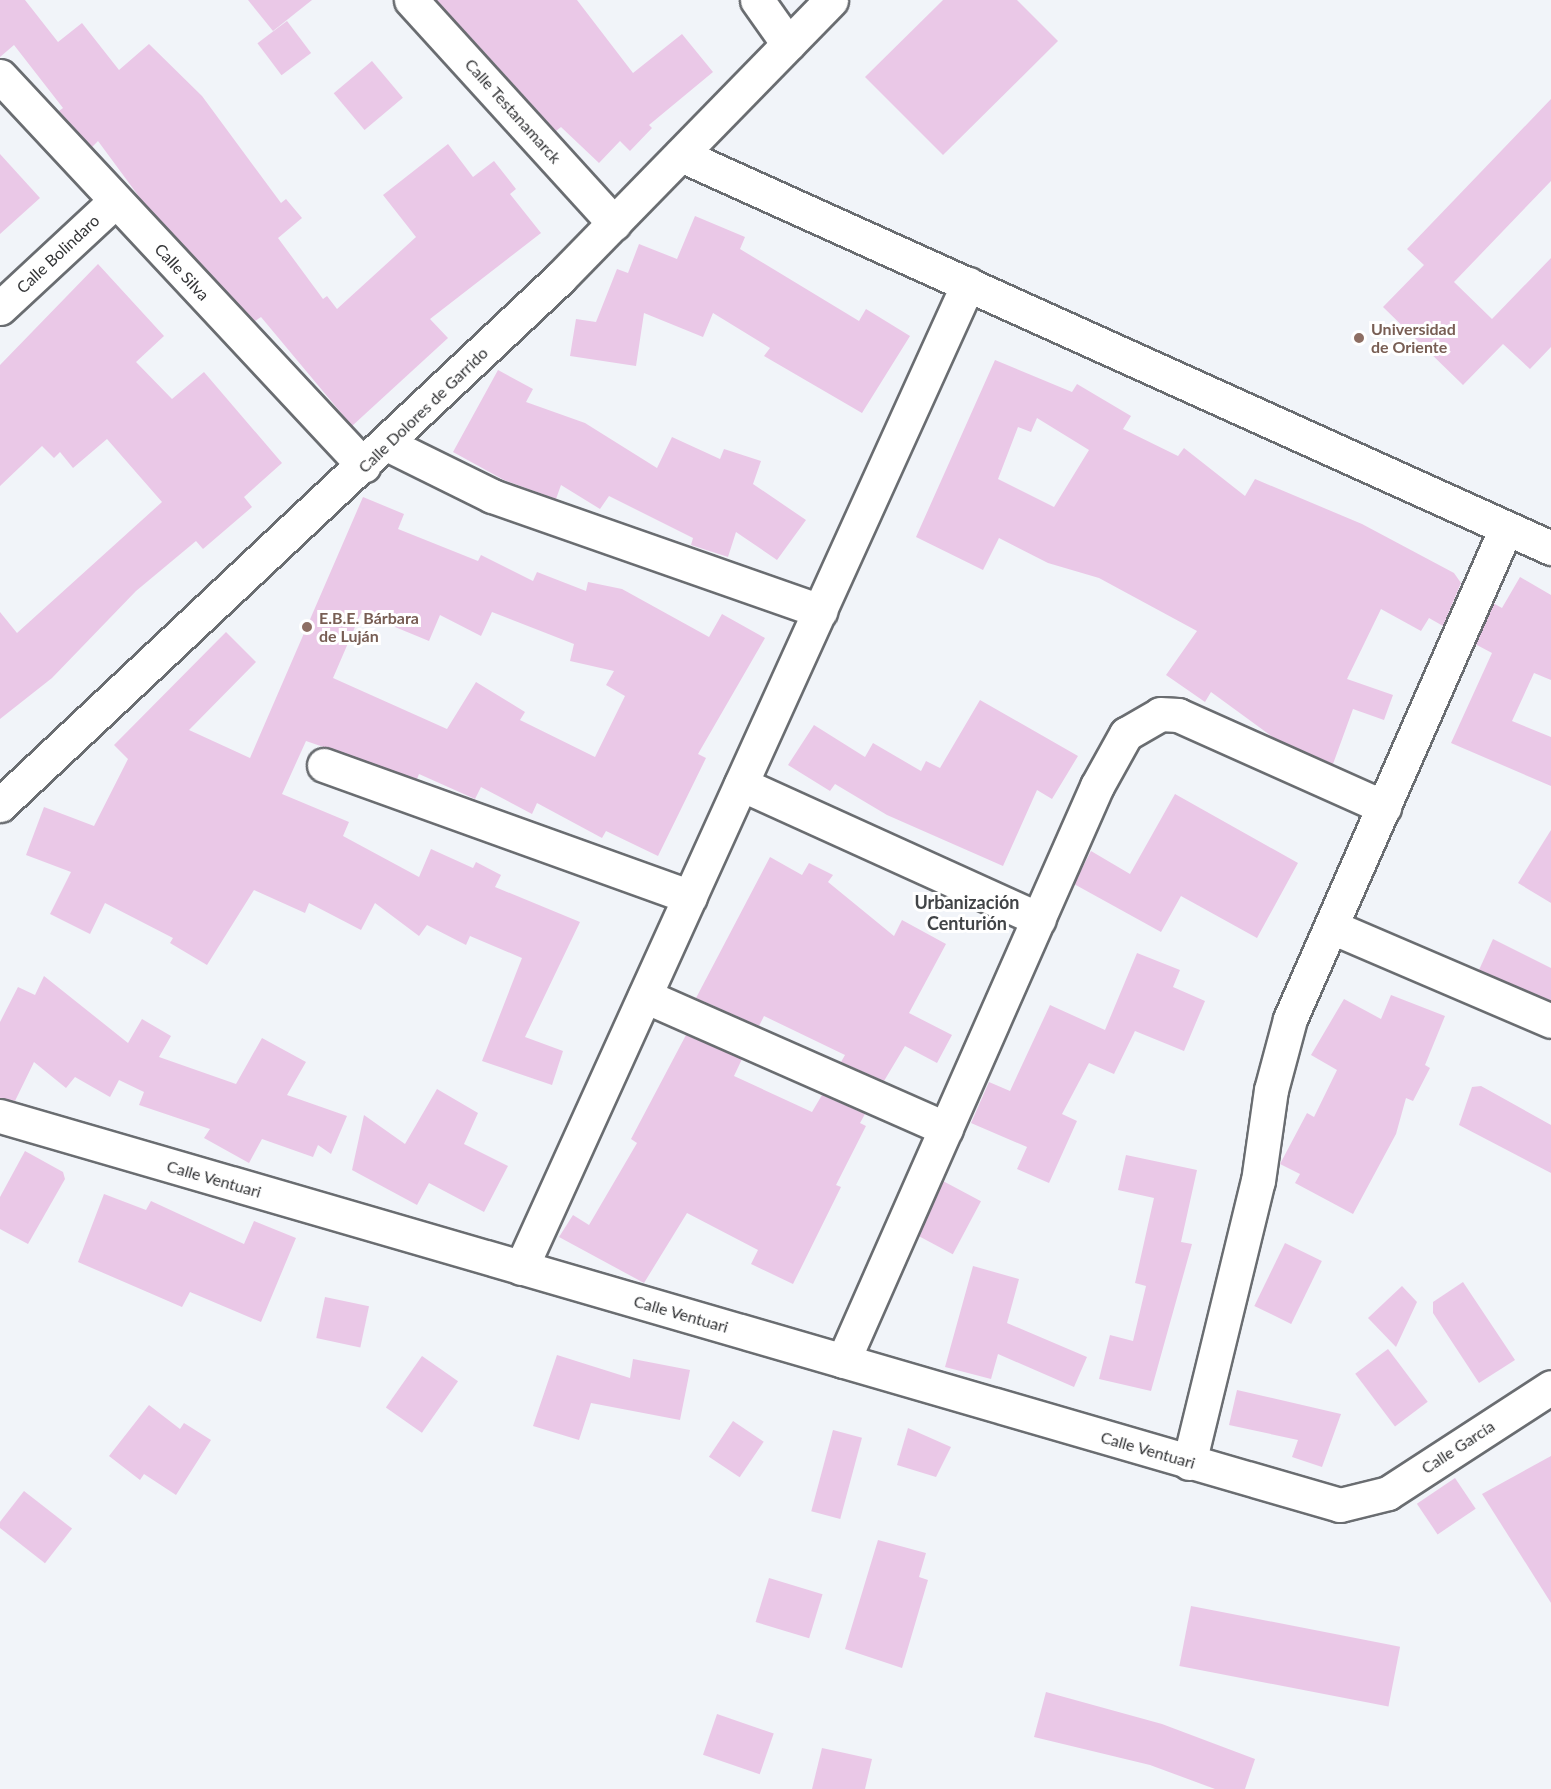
<!DOCTYPE html>
<html>
<head>
<meta charset="utf-8">
<style>
	body { margin:0 }
	#map { position:relative; width:1551px; height:1789px; overflow:hidden; background:#f1f4f9; font-family:Lato,sans-serif }
	div>[style] { position:absolute }
	[style*='--x'] { left:calc(var(--x)*1px); top:calc(var(--y)*1px); width:calc(var(--w)*1px); rotate:calc(var(--a)*1deg) }
	.building>* { inset:0; background:#eac8e7; transform-origin:0 0 }
	.roads { filter:drop-shadow(2px 0 #6a6d71) drop-shadow(-2px 0 #6a6d71) drop-shadow(0 2px #6a6d71) drop-shadow(0 -2px #6a6d71) }
	.minor>* { height:33px; margin:-16.5px; padding:0 16.5px; transform-origin:16.5px; border-radius:16.5px; background:#fff }
	.dots>* { width:16px; height:16px; translate:-50% -50%; box-sizing:border-box; border:3px solid #fff; border-radius:50% }
	span { translate:-50% -50%; white-space:nowrap; text-align:center; line-height:1.15; -webkit-text-stroke:6px #fff; paint-order:stroke }
	.street-label { font-size:16px; color:#323335 }
	.education-label { font-size:16px; color:#785e54; font-weight:700 }
	.left { translate:0 -50%; text-align:left }
	.neighbourhood-label { font-size:18px; color:#414447; font-weight:700 }
</style>
</head>
<body>
<div id="map">
	<div class="building">
		<div style="clip-path:polygon(0 0,25px 0,58px 42px,82px 23px,119px 70px,149px 44px,202px 96px,281px 203px,286px 199px,302px 218px,278px 238px,323px 299px,327px 296px,337px 309px,416px 237px,383px 195px,448px 144px,473px 177px,494px 161px,516px 189px,510px 194px,541px 233px,430px 319px,448px 338px,352px 426px,261px 317px,255px 321px,143px 202px,98px 141px,92px 147px,59px 111px,63px 108px,14px 45px,0 57px)"></div>
		<div style="clip-path:polygon(248px 0,312px 0,273px 31px)"></div>
		<div style="clip-path:polygon(436px 0,577px 0,633px 73px,682px 34px,713px 72px,649px 125px,652px 128px,630px 151px,620px 141px,599px 163px,561px 127px,556px 131px)"></div>
		<div style="clip-path:polygon(943px 0,1017px 0,1058px 41px,943px 155px,865px 77px)"></div>
		<div style="left:287px;top:21px;width:40px;height:37px;rotate:53deg"></div>
		<div style="left:372px;top:61px;width:48px;height:50px;rotate:50deg"></div>
		<div style="clip-path:polygon(1551px 99px,1551px 181px,1454px 282px,1492px 319px,1551px 258px,1551px 347px,1530px 369px,1503px 344px,1463px 385px,1383px 307px,1424px 265px,1407px 249px)"></div>
		<div style="clip-path:polygon(0 154px,40px 198px,0 234px)"></div>
		<div style="clip-path:polygon(695px 216px,745px 237px,740px 249px,859px 321px,866px 309px,910px 336px,862px 413px,764px 356px,770px 348px,713px 313px,703px 337px,644px 313px,636px 366px,570px 356px,576px 319px,596px 322px,617px 269px,628px 273px,639px 244px,677px 259px)"></div>
		<div style="clip-path:polygon(98px 264px,164px 336px,136px 362px,172px 399px,204px 372px,282px 463px,244px 497px,252px 507px,203px 549px,196px 541px,136px 591px,52px 678px,0 719px,0 612px,17px 633px,162px 502px,107px 439px,73px 468px,60px 452px,54px 458px,42px 446px,0 486px,0 365px)"></div>
		<div style="clip-path:polygon(evenodd,995px 360px,1072px 392px,1077px 384px,1131px 416px,1123px 429px,1178px 456px,1184px 448px,1245px 496px,1255px 479px,1362px 524px,1454px 573px,1461px 583px,1443px 626px,1429px 618px,1421px 631px,1381px 609px,1347px 679px,1393px 695px,1384px 720px,1353px 709px,1333px 764px,1274px 738px,1211px 692px,1205px 702px,1166px 675px,1197px 631px,1099px 578px,1048px 563px,999px 538px,983px 570px,916px 537px,995px 360px,1037px 418px,1089px 450px,1054px 507px,998px 479px,1018px 427px,1031px 432px,1037px 418px)"></div>
		<div style="clip-path:polygon(498px 370px,533px 389px,526px 402px,585px 423px,657px 468px,672px 437px,720px 459px,724px 449px,761px 461px,753px 484px,806px 520px,777px 560px,736px 532px,728px 557px,691px 545px,693px 538px,609px 496px,600px 509px,561px 485px,556px 499px,504px 480px,453px 452px)"></div>
		<div style="clip-path:polygon(evenodd,363px 497px,404px 514px,398px 529px,478px 561px,481px 555px,533px 581px,537px 572px,586px 591px,588px 582px,622px 589px,709px 637px,722px 614px,765px 638px,698px 754px,706px 758px,658px 856px,606px 831px,602px 838px,537px 803px,532px 814px,481px 787px,475px 799px,419px 774px,417px 779px,306px 741px,282px 794px,349px 822px,343px 836px,419px 877px,431px 849px,473px 868px,476px 862px,501px 875px,495px 887px,580px 922px,525px 1037px,563px 1051px,552px 1085px,482px 1061px,522px 958px,470px 936px,466px 945px,427px 925px,419px 936px,375px 903px,361px 930px,309px 903px,305px 913px,254px 890px,207px 965px,170px 943px,173px 938px,105px 903px,90px 934px,50px 914px,71px 872px,26px 855px,44px 807px,94px 826px,128px 759px,114px 745px,226px 632px,256px 662px,189px 730px,250px 758px,363px 497px,492px 612px,574px 644px,570px 661px,614px 671px,606px 685px,625px 696px,595px 757px,520px 720px,525px 712px,476px 682px,447px 729px,333px 678px,361px 613px,429px 641px,440px 615px,481px 636px,492px 612px)"></div>
		<div style="clip-path:polygon(1520px 577px,1551px 595px,1551px 680px,1534px 673px,1512px 721px,1551px 737px,1551px 786px,1451px 743px,1492px 653px,1475px 644px,1493px 603px,1502px 608px)"></div>
		<div style="clip-path:polygon(980px 700px,1078px 756px,1052px 799px,1037px 790px,1003px 866px,887px 815px,835px 784px,830px 791px,788px 765px,814px 725px,865px 757px,873px 743px,921px 771px,926px 761px,940px 768px)"></div>
		<div style="clip-path:polygon(1175px 794px,1298px 863px,1257px 938px,1181px 896px,1161px 932px,1074px 884px,1091px 851px,1130px 874px)"></div>
		<div style="clip-path:polygon(1551px 830px,1551px 903px,1518px 883px)"></div>
		<div style="clip-path:polygon(770px 857px,802px 875px,809px 863px,833px 875px,828px 882px,894px 936px,902px 920px,946px 944px,909px 1013px,952px 1035px,937px 1063px,905px 1046px,884px 1081px,841px 1062px,845px 1055px,764px 1016px,759px 1026px,696px 998px)"></div>
		<div style="clip-path:polygon(1493px 939px,1551px 968px,1551px 1001px,1479px 970px)"></div>
		<div style="clip-path:polygon(1137px 953px,1180px 970px,1173px 987px,1205px 1001px,1184px 1051px,1135px 1031px,1114px 1074px,1089px 1063px,1062px 1114px,1077px 1121px,1049px 1183px,1017px 1169px,1027px 1147px,971px 1123px,989px 1082px,1010px 1091px,1050px 1005px,1105px 1030px)"></div>
		<div style="clip-path:polygon(44px 976px,128px 1043px,142px 1019px,171px 1036px,159px 1057px,236px 1084px,262px 1038px,306px 1062px,287px 1095px,347px 1116px,331px 1154px,318px 1145px,313px 1157px,262px 1139px,249px 1163px,204px 1138px,210px 1129px,139px 1105px,144px 1092px,119px 1080px,110px 1097px,75px 1077px,66px 1088px,34px 1062px,15px 1101px,0 1098px,0 1022px,18px 987px,35px 995px)"></div>
		<div style="clip-path:polygon(1391px 995px,1445px 1016px,1425px 1065px,1430px 1068px,1413px 1101px,1406px 1098px,1396px 1134px,1353px 1214px,1295px 1183px,1300px 1174px,1280px 1164px,1307px 1113px,1314px 1117px,1337px 1070px,1311px 1055px,1344px 999px,1381px 1019px)"></div>
		<div style="clip-path:polygon(686px 1035px,742px 1059px,734px 1076px,812px 1112px,822px 1095px,865px 1114px,860px 1123px,866px 1126px,836px 1185px,841px 1187px,793px 1284px,751px 1264px,758px 1250px,687px 1213px,644px 1283px,559px 1237px,573px 1215px,589px 1225px,637px 1143px,631px 1139px)"></div>
		<div style="clip-path:polygon(1481px 1086px,1551px 1125px,1551px 1173px,1459px 1125px,1472px 1087px)"></div>
		<div style="clip-path:polygon(437px 1089px,478px 1113px,464px 1144px,508px 1166px,484px 1212px,429px 1183px,417px 1205px,352px 1170px,364px 1115px,405px 1144px)"></div>
		<div style="clip-path:polygon(25px 1151px,63px 1172px,65px 1179px,28px 1244px,0 1229px,0 1197px)"></div>
		<div style="clip-path:polygon(1126px 1155px,1197px 1170px,1181px 1242px,1192px 1244px,1151px 1391px,1099px 1379px,1110px 1335px,1133px 1341px,1146px 1286px,1135px 1283px,1154px 1198px,1118px 1190px)"></div>
		<div style="left:943px;top:1181px;width:43px;height:60px;rotate:28deg"></div>
		<div style="clip-path:polygon(104px 1194px,146px 1210px,151px 1201px,244px 1244px,254px 1221px,296px 1238px,261px 1322px,190px 1292px,182px 1307px,78px 1262px)"></div>
		<div style="left:1285px;top:1243px;width:41px;height:70px;rotate:26deg"></div>
		<div style="clip-path:polygon(973px 1266px,1019px 1279px,1007px 1323px,1087px 1357px,1074px 1387px,998px 1354px,991px 1379px,945px 1367px)"></div>
		<div style="clip-path:polygon(1463px 1282px,1515px 1360px,1479px 1383px,1433px 1313px,1433px 1302px)"></div>
		<div style="clip-path:polygon(1402px 1286px,1417px 1302px,1396px 1347px,1368px 1318px)"></div>
		<div style="left:325px;top:1297px;width:45px;height:42px;rotate:12deg"></div>
		<div style="left:1388px;top:1349px;width:66px;height:41px;rotate:53deg"></div>
		<div style="clip-path:polygon(557px 1355px,630px 1378px,633px 1359px,690px 1370px,680px 1420px,591px 1403px,579px 1440px,533px 1426px)"></div>
		<div style="left:422px;top:1356px;width:44px;height:63px;rotate:35deg"></div>
		<div style="clip-path:polygon(1237px 1390px,1341px 1414px,1322px 1467px,1292px 1457px,1298px 1440px,1229px 1425px)"></div>
		<div style="clip-path:polygon(149px 1405px,180px 1429px,184px 1423px,211px 1440px,176px 1495px,144px 1474px,140px 1480px,109px 1456px)"></div>
		<div style="left:733px;top:1421px;width:37px;height:43px;rotate:34deg"></div>
		<div style="clip-path:polygon(908px 1428px,951px 1447px,936px 1477px,897px 1465px)"></div>
		<div style="left:833px;top:1430px;width:30px;height:84px;rotate:15deg"></div>
		<div style="clip-path:polygon(1551px 1456px,1551px 1603px,1482px 1494px)"></div>
		<div style="left:1455px;top:1478px;width:37px;height:46px;rotate:56deg"></div>
		<div style="left:24px;top:1491px;width:61px;height:44px;rotate:38deg"></div>
		<div style="clip-path:polygon(878px 1540px,926px 1553px,919px 1577px,928px 1580px,902px 1668px,845px 1649px)"></div>
		<div style="left:769px;top:1578px;width:56px;height:46px;rotate:17deg"></div>
		<div style="left:1191px;top:1606px;width:213px;height:61px;rotate:11deg"></div>
		<div style="clip-path:polygon(1046px 1692px,1162px 1724px,1255px 1759px,1245px 1789px,1215px 1789px,1150px 1765px,1034px 1737px)"></div>
		<div style="left:717px;top:1714px;width:60px;height:43px;rotate:19deg"></div>
		<div style="clip-path:polygon(822px 1748px,872px 1759px,865px 1789px,812px 1789px)"></div>
	</div>
	<div class="roads">
		<div class="minor">
			<div style="--x:411;--y:0;--w:302;--a:47.7"></div>
			<div style="--x:757;--y:0;--w:54;--a:54.8"></div>
			<div style="--x:0;--y:76;--w:533;--a:46.97"></div>
			<div style="--x:681;--y:155;--w:955;--a:24.31"></div>
			<div style="--x:0;--y:308;--w:157;--a:-42.9"></div>
			<div style="--x:387;--y:444;--w:117;--a:26.3"></div>
			<div style="--x:492;--y:496;--w:348;--a:19.3"></div>
			<div style="--x:324;--y:765;--w:389;--a:19.8"></div>
			<div style="--x:741;--y:784;--w:327;--a:24.4"></div>
			<div style="--x:0;--y:805;--w:769;--a:-43.26"></div>
			<div style="--x:560;--y:278;--w:388;--a:-45.7"></div>
			<div style="--x:1332;--y:927;--w:238;--a:23.2"></div>
			<div style="--x:645;--y:996;--w:329;--a:23.8"></div>
			<div style="--x:0;--y:1116;--w:1395;--a:16.19"></div>
			<div style="--x:1340;--y:1505;--w:49;--a:-14"></div>
			<div style="--x:1388;--y:1493;--w:194;--a:-33"></div>
			<div style="--x:521;--y:1268;--w:1081;--a:-65.57"></div>
			<div style="--x:843;--y:1361;--w:629;--a:-66.17"></div>
			<div style="--x:1097;--y:786;--w:60;--a:-60.9"></div>
			<div style="--x:1126;--y:734;--w:39;--a:-30"></div>
			<div style="--x:1160;--y:714;--w:18;--a:3"></div>
			<div style="--x:1178;--y:715;--w:226;--a:24.1"></div>
			<div style="--x:1189;--y:1463;--w:290;--a:-76.3"></div>
			<div style="--x:1258;--y:1181;--w:92;--a:-81.9"></div>
			<div style="--x:1271;--y:1090;--w:73;--a:-75"></div>
			<div style="--x:1290;--y:1019;--w:536;--a:-66.25"></div>
		</div>
	</div>
	<div class="dots">
		<div style="left:1359px;top:338px;background:#8d6e63"></div>
		<div style="left:307px;top:627px;background:#8d6e63"></div>
	</div>
	<div class="street-label">
		<span style="left:513px;top:111px;rotate:48deg">Calle Testanamarck</span>
		<span style="left:58px;top:254px;rotate:-43deg">Calle Bolindaro</span>
		<span style="left:182px;top:272px;rotate:47deg">Calle Silva</span>
		<span style="left:423px;top:410px;rotate:-44deg">Calle Dolores de Garrido</span>
		<span style="left:214px;top:1179px;rotate:16deg">Calle Ventuari</span>
		<span style="left:681px;top:1314px;rotate:16deg">Calle Ventuari</span>
		<span style="left:1458px;top:1447px;rotate:-33deg">Calle García</span>
		<span style="left:1148px;top:1450px;rotate:16deg">Calle Ventuari</span>
	</div>
	<div class="education-label">
		<span class="left" style="left:1371px;top:338px">Universidad<br>de Oriente</span>
		<span class="left" style="left:319px;top:627px">E.B.E. Bárbara<br>de Luján</span>
	</div>
	<div class="neighbourhood-label">
		<span style="left:967px;top:913px">Urbanización<br>Centurión</span>
	</div>
</div>
</body>
</html>
